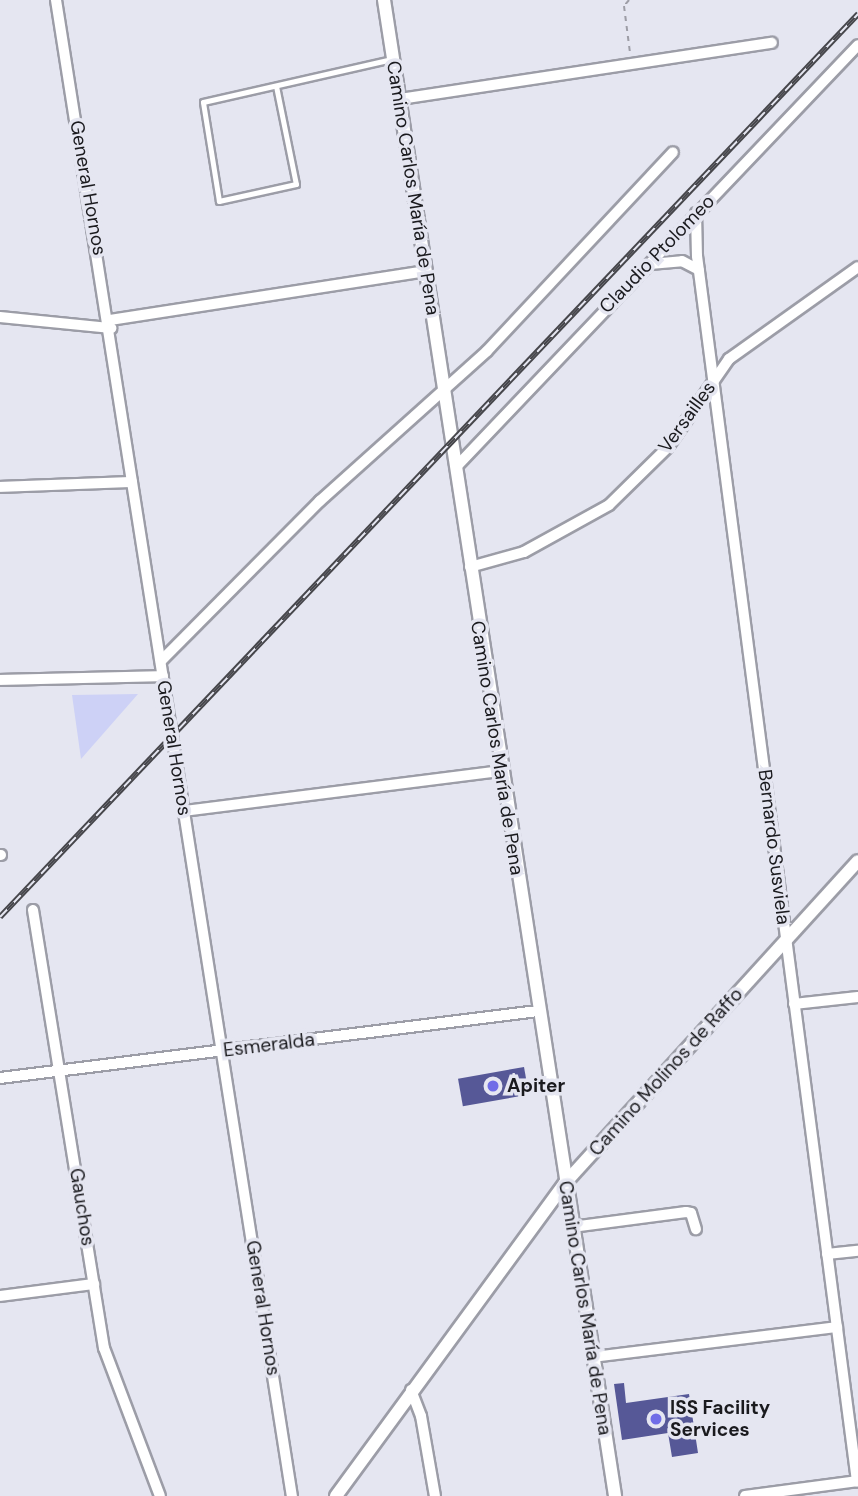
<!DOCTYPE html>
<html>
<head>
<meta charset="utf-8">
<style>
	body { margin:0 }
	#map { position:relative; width:858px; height:1496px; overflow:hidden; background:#e5e6f1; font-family:"DM Sans",sans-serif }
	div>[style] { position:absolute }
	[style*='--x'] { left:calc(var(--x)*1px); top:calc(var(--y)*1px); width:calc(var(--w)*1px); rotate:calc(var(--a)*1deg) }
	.green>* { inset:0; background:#cdd1f6 }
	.building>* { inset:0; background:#565897; transform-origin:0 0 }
	.path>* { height:2px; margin-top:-1px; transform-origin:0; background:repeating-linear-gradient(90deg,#9d9da6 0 5px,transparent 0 10px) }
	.roads { filter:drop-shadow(2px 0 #9c9da7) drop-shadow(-2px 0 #9c9da7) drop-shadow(0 2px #9c9da7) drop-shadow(0 -2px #9c9da7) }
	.service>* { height:5px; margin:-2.5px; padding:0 2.5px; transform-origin:2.5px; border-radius:2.5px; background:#fff }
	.minor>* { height:10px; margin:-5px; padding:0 5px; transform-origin:5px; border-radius:5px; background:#fff }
	.tertiary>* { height:12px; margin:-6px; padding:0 6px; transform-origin:6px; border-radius:6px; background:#fff }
	.rail>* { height:6px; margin-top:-3px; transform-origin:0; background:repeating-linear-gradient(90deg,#e5e6f1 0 10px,#46464b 0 20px); box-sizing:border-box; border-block:2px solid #46464b }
	.dots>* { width:19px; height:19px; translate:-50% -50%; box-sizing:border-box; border:4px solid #e5e6f1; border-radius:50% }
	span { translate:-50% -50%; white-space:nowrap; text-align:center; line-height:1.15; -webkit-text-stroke:7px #e5e6f1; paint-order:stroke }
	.street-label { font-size:19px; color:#1a1a1e }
	.poi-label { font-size:19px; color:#1a1a1e; font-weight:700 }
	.left { translate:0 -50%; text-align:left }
</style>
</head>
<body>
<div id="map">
	<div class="green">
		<div style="clip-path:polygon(138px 694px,81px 759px,72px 695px)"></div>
	</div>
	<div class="building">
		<div style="left:524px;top:1067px;width:28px;height:67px;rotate:80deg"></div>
		<div style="clip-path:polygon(624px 1383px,626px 1403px,689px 1394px,698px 1453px,672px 1457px,668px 1433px,622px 1440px,614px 1384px)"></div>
	</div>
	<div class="path">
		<div style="--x:629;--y:0;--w:8;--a:130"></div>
		<div style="--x:624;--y:6;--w:47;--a:82.7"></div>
	</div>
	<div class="roads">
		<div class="service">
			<div style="--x:276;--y:86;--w:100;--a:78.5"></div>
			<div style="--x:296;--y:184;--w:79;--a:167.6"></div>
			<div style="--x:219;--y:201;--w:100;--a:-99.2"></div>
			<div style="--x:203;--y:102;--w:195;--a:-12.8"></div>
		</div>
		<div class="minor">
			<div style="--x:56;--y:0;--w:1515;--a:81.04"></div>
			<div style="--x:400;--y:99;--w:376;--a:-8.6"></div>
			<div style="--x:696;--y:213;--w:43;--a:88.7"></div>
			<div style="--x:697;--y:256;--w:1236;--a:82.56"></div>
			<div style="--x:650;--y:264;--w:32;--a:-5"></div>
			<div style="--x:682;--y:261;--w:19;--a:28"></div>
			<div style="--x:0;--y:317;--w:112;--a:5.7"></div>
			<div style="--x:110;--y:320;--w:320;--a:-8.8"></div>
			<div style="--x:457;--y:466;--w:581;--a:-46.39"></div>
			<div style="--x:0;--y:487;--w:132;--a:-2.2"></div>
			<div style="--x:470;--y:567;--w:56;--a:-15.5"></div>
			<div style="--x:524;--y:552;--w:97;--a:-28.9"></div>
			<div style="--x:609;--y:505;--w:83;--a:-44.5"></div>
			<div style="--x:668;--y:447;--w:107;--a:-55.3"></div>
			<div style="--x:729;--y:359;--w:158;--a:-35.5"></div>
			<div style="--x:161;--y:661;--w:226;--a:-45.2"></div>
			<div style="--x:320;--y:501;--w:224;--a:-41.9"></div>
			<div style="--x:487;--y:351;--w:272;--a:-46.9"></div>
			<div style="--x:0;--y:680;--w:163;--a:-1.4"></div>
			<div style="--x:184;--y:811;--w:319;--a:-7.2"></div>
			<div style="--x:0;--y:855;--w:1;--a:0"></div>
			<div style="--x:33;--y:910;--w:444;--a:80.8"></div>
			<div style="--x:104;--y:1348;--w:158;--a:69.3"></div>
			<div style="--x:794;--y:1004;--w:64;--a:-6.2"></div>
			<div style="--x:0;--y:1078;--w:542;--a:-7.1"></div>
			<div style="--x:572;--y:1227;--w:115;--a:-7.5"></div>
			<div style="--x:686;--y:1212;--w:5;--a:11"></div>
			<div style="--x:691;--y:1213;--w:17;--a:73"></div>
			<div style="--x:827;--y:1254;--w:31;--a:-6"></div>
			<div style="--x:0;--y:1296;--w:95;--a:-7.3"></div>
			<div style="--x:593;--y:1357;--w:246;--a:-7"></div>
			<div style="--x:411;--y:1390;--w:28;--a:69"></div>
			<div style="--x:421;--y:1416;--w:81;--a:80.1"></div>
			<div style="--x:745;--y:1496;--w:114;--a:-7.6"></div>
		</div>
		<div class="tertiary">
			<div style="--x:384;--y:0;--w:1514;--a:81.22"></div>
			<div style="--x:336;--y:1496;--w:388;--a:-53.8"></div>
			<div style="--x:565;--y:1183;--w:435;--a:-47.7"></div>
		</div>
	</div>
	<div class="rail">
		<div style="--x:0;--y:917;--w:1246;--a:-46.46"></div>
	</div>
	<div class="dots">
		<div style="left:493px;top:1086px;background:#706de7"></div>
		<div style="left:656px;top:1419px;background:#706de7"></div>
	</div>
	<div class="street-label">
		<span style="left:88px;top:188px;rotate:80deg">General Hornos</span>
		<span style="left:413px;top:188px;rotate:81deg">Camino Carlos María de Pena</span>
		<span style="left:657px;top:254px;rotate:-46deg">Claudio Ptolomeo</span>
		<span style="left:687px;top:417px;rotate:-54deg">Versailles</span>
		<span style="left:174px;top:748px;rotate:81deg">General Hornos</span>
		<span style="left:497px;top:748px;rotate:81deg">Camino Carlos María de Pena</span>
		<span style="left:774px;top:847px;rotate:83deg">Bernardo Susviela</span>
		<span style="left:269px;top:1045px;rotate:-7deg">Esmeralda</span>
		<span style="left:666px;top:1072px;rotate:-48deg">Camino Molinos de Raffo</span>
		<span style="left:82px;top:1207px;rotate:81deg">Gauchos</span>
		<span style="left:263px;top:1308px;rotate:81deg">General Hornos</span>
		<span style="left:585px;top:1308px;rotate:81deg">Camino Carlos María de Pena</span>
	</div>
	<div class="poi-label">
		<span class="left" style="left:507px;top:1086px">Apiter</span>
		<span class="left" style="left:670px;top:1419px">ISS Facility<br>Services</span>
	</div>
</div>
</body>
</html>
